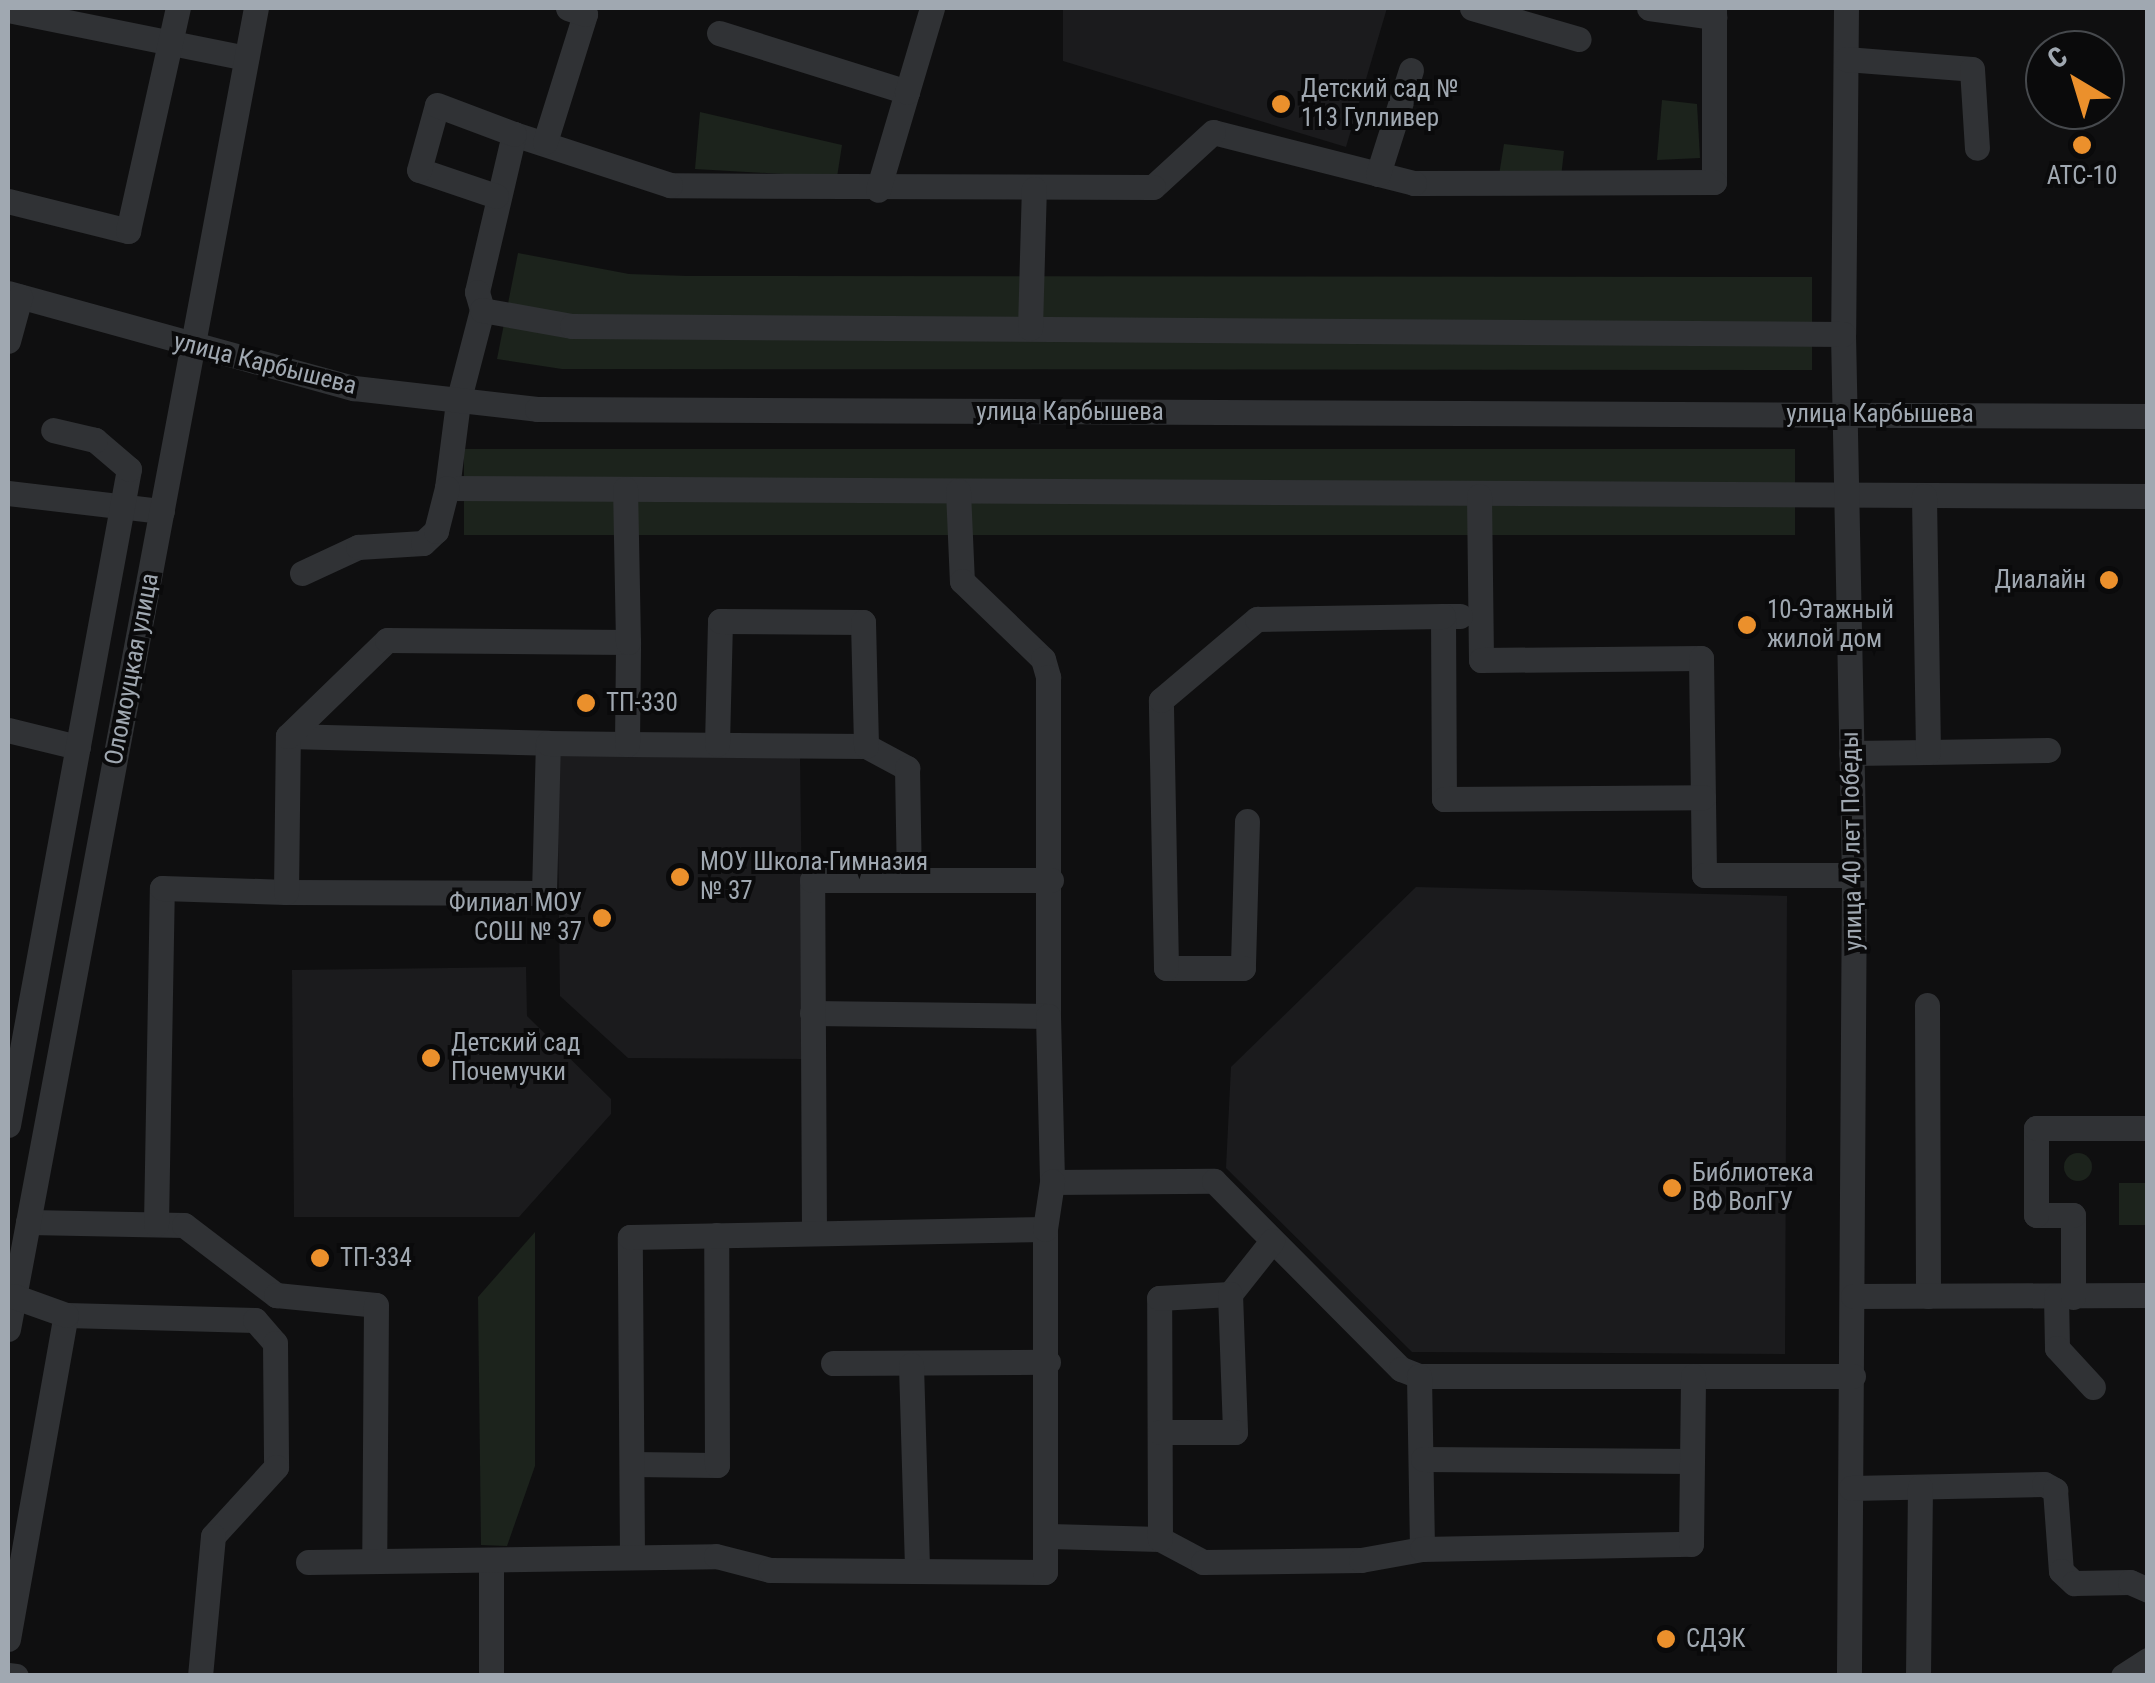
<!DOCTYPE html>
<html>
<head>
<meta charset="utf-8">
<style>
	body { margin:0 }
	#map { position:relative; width:2155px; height:1683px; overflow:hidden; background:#0f0f10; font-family:"Roboto Condensed",sans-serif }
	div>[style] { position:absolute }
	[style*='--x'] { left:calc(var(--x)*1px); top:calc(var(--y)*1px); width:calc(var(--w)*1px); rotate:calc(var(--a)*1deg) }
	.built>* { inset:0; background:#1b1b1d }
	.green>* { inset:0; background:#1c231c; transform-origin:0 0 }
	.round { border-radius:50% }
	.minor>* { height:25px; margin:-12.5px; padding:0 12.5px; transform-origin:12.5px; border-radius:12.5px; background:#303235 }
	.dots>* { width:28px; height:28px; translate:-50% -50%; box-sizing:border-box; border:5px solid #0a0a0b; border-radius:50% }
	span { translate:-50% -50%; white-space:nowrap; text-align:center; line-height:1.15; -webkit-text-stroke:8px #0a0a0b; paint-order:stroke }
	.poi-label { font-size:25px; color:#a0a8b1 }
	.left { translate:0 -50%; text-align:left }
	.right { translate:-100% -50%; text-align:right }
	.street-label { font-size:25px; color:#a0a8b1 }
	.frame { position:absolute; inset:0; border:10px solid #a0a8b1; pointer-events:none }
	.north { position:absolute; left:2025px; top:30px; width:100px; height:100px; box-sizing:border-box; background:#0a0a0b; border:2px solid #46494d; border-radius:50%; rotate:322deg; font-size:28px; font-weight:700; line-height:40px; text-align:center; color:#a0a8b1 }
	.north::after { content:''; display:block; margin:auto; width:35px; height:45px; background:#eb902c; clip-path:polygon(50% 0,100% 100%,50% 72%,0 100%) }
</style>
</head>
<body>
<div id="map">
	<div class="built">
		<div style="clip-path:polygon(1063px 8px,1387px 8px,1346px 147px,1063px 61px)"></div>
		<div style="clip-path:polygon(557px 755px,800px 758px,804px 1059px,628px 1058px,560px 996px)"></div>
		<div style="clip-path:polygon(1416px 887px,1787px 896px,1785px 1354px,1412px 1352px,1226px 1168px,1231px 1067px)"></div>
		<div style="clip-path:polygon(526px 967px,527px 1016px,611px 1099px,611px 1114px,519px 1217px,294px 1217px,292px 970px)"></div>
	</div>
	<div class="green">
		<div style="clip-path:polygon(1662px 100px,1697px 104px,1700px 158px,1657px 160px)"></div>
		<div style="clip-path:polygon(700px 112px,842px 145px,837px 177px,695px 169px)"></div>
		<div style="clip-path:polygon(1504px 144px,1564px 151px,1561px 177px,1499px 175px)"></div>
		<div style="clip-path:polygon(518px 253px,629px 274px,687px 276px,1812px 277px,1812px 370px,562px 369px,497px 359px)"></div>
		<div style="left:464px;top:449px;width:1331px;height:86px"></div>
		<div class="round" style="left:2064px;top:1153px;width:28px;height:28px"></div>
		<div style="left:2119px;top:1183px;width:28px;height:42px"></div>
		<div style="clip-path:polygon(535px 1232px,535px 1466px,507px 1546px,481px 1545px,478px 1297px)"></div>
	</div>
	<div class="minor">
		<div style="--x:1472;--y:8;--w:111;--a:16.2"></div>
		<div style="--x:1649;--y:8;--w:66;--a:7.9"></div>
		<div style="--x:1714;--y:8;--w:174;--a:90"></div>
		<div style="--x:1714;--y:182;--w:300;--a:179.8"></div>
		<div style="--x:1414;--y:183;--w:207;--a:-165.8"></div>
		<div style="--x:1213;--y:132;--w:81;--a:137.5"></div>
		<div style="--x:1153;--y:187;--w:483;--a:-179.8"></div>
		<div style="--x:670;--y:185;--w:164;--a:-161.9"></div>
		<div style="--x:514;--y:134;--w:162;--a:103.2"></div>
		<div style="--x:477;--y:292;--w:19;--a:74"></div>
		<div style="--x:482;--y:310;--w:95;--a:104.6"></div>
		<div style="--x:458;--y:402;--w:87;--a:97.3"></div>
		<div style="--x:447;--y:488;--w:1701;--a:0.27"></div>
		<div style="--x:1846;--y:8;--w:326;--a:90.5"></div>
		<div style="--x:1843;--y:334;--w:541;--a:88.84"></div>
		<div style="--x:1854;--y:875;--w:801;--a:90.36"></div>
		<div style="--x:8;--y:10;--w:243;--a:11.4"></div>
		<div style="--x:719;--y:33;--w:197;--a:17.4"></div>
		<div style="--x:907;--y:92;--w:102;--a:106.5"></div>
		<div style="--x:1846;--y:59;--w:126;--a:4.5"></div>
		<div style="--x:1972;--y:69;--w:79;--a:86.4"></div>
		<div style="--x:907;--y:92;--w:88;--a:-73.4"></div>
		<div style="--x:545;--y:142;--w:134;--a:-72.6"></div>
		<div style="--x:585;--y:14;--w:18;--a:-161"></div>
		<div style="--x:1378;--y:174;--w:109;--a:-72.4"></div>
		<div style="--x:496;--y:196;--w:81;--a:-161.3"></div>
		<div style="--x:419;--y:170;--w:67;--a:-74.5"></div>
		<div style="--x:437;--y:105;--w:82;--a:20.6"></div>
		<div style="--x:8;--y:201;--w:124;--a:14"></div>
		<div style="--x:128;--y:231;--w:229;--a:-77.4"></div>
		<div style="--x:8;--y:293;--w:359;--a:15.4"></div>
		<div style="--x:354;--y:388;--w:184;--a:6.5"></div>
		<div style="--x:537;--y:409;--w:1611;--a:0.25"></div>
		<div style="--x:482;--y:310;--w:91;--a:10.1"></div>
		<div style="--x:572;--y:326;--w:1271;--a:0.36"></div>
		<div style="--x:1030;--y:328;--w:139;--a:-88.4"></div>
		<div style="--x:8;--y:341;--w:46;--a:-74.7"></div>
		<div style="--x:958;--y:491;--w:90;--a:87.5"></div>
		<div style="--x:962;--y:581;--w:112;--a:43.9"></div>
		<div style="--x:1043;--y:659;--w:19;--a:74"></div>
		<div style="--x:1048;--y:677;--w:339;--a:90"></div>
		<div style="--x:8;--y:493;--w:155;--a:6.7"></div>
		<div style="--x:1479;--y:496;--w:164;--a:89.3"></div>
		<div style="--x:1481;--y:660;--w:220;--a:-0.5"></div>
		<div style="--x:1701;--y:658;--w:217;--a:89.2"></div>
		<div style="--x:1704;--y:875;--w:150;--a:0"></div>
		<div style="--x:302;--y:573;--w:62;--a:-24.9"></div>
		<div style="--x:358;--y:547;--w:65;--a:-3.5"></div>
		<div style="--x:423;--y:543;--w:18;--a:-43"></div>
		<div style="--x:436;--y:531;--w:44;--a:-75.7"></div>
		<div style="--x:1460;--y:616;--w:17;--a:180"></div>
		<div style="--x:1443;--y:616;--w:183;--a:89.7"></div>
		<div style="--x:1444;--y:799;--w:259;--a:-0.4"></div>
		<div style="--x:8;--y:730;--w:72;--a:13.7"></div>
		<div style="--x:288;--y:736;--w:260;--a:1.5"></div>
		<div style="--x:627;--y:744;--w:239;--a:0.5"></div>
		<div style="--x:866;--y:746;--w:47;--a:28.2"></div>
		<div style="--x:907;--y:768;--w:111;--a:89"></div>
		<div style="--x:717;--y:744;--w:123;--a:-88.6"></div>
		<div style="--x:720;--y:621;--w:143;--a:0.4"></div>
		<div style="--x:863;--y:622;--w:124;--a:88.6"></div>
		<div style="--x:1928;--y:752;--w:120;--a:-1"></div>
		<div style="--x:1851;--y:753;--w:77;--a:-0.7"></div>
		<div style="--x:1928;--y:752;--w:256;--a:-90.9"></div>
		<div style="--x:1247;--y:821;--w:147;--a:91.6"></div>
		<div style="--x:1243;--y:968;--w:77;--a:180"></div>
		<div style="--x:1166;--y:968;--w:268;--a:-91.1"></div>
		<div style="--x:1161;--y:700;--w:126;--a:-40.2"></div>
		<div style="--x:1257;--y:619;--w:186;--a:-0.9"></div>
		<div style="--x:286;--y:892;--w:258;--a:0.2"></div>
		<div style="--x:544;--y:893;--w:150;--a:-88.5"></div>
		<div style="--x:548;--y:743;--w:79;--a:0.7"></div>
		<div style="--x:627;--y:744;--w:102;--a:-89.4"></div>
		<div style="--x:1927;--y:1005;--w:291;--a:89.8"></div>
		<div style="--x:812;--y:1013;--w:236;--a:0.7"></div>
		<div style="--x:1048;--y:1016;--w:166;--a:88.6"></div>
		<div style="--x:1052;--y:1182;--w:162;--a:-0.4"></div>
		<div style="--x:1214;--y:1181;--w:265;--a:45.2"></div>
		<div style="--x:1401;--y:1369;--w:19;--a:21"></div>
		<div style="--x:1419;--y:1376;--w:434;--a:0"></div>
		<div style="--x:8;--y:1125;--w:667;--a:-79.55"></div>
		<div style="--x:129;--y:469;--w:45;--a:-139.5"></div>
		<div style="--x:95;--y:440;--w:43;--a:-166.6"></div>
		<div style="--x:28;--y:1222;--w:156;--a:1.1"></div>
		<div style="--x:184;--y:1225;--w:116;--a:37.3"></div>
		<div style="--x:276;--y:1295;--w:100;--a:5.7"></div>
		<div style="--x:376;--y:1305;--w:255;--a:90.4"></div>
		<div style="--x:156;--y:1224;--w:336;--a:-89"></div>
		<div style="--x:162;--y:888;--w:124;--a:1.8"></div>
		<div style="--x:286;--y:892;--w:156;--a:-89.3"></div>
		<div style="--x:288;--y:736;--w:138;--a:-44.1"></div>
		<div style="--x:387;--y:640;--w:241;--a:0.5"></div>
		<div style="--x:628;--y:642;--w:153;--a:-91.1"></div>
		<div style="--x:814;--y:1233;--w:353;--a:-90.3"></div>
		<div style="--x:812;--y:880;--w:239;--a:0"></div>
		<div style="--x:1230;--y:1294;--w:68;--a:-51.6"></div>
		<div style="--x:1853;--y:1296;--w:295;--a:-0.2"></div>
		<div style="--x:2056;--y:1296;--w:52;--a:88.9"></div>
		<div style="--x:2057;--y:1348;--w:53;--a:47.3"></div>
		<div style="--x:2073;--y:1297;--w:82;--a:-90"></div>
		<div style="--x:2073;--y:1215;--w:37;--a:180"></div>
		<div style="--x:2036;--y:1215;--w:87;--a:-90"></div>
		<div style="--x:2036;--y:1128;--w:112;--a:0"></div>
		<div style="--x:66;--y:1315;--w:189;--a:1.5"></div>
		<div style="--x:255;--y:1320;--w:30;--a:49"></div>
		<div style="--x:275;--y:1343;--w:124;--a:89.5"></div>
		<div style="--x:276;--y:1467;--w:93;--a:132.4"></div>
		<div style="--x:213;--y:1536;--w:141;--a:95.3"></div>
		<div style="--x:8;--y:1329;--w:1344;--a:-79.37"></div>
		<div style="--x:833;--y:1363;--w:215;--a:-0.3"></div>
		<div style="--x:911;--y:1365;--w:206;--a:88.3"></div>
		<div style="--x:1419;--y:1376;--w:173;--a:89"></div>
		<div style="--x:1423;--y:1459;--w:269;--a:0.4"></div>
		<div style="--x:632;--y:1464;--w:85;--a:0.7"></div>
		<div style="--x:717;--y:1465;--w:230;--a:-90.2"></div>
		<div style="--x:1851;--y:1488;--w:193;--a:-1.2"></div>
		<div style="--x:2044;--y:1484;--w:13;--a:29"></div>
		<div style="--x:2055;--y:1490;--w:81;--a:85.8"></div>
		<div style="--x:2061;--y:1571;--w:18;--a:43"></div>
		<div style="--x:2074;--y:1583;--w:56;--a:-1"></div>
		<div style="--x:2130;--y:1582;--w:20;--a:24"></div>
		<div style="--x:1049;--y:1536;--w:111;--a:1.5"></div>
		<div style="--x:1160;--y:1539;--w:49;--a:28.1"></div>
		<div style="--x:1203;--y:1562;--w:158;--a:-0.7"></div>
		<div style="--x:1361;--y:1560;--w:62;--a:-10.2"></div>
		<div style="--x:1422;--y:1549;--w:269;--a:-1.1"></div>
		<div style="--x:1691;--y:1544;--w:168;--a:-89.3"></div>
		<div style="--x:1160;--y:1539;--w:241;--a:-90.2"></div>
		<div style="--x:1159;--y:1298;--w:71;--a:-3.2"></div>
		<div style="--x:1230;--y:1294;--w:138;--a:87.9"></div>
		<div style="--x:1235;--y:1432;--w:75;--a:180"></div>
		<div style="--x:632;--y:1557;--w:320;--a:-90.4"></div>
		<div style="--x:630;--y:1237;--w:415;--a:-1.1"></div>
		<div style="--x:491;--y:1560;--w:116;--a:90"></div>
		<div style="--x:308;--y:1562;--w:408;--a:-0.8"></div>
		<div style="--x:716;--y:1556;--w:56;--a:14.5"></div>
		<div style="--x:770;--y:1570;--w:275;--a:0.4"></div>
		<div style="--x:1045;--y:1572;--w:343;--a:-90"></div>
		<div style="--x:1045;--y:1229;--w:48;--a:-81.5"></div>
		<div style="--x:8;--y:1639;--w:329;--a:-79.9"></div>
		<div style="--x:66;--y:1315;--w:56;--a:-160.3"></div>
		<div style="--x:8;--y:1675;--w:8;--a:7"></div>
		<div style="--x:1918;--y:1676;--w:189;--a:-89.4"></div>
		<div style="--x:2123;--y:1676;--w:30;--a:-33"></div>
	</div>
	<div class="dots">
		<div style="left:1281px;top:104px;background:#eb902c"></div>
		<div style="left:2082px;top:145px;background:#eb902c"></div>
		<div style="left:2109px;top:580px;background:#eb902c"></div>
		<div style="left:1747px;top:625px;background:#eb902c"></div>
		<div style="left:586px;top:703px;background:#eb902c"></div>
		<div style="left:680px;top:877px;background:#eb902c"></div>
		<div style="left:602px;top:918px;background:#eb902c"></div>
		<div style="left:431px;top:1058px;background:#eb902c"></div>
		<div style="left:1672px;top:1188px;background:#eb902c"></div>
		<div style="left:320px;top:1258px;background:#eb902c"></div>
		<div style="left:1666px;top:1639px;background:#eb902c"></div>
	</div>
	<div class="poi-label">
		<span class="left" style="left:1301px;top:104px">Детский сад №<br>113 Гулливер</span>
		<span style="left:2082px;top:176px">АТС-10</span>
		<span class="right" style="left:2086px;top:580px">Диалайн</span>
		<span class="left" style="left:1767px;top:625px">10-Этажный<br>жилой дом</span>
		<span class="left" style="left:606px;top:703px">ТП-330</span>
		<span class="left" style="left:700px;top:877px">МОУ Школа-Гимназия<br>№ 37</span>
		<span class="right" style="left:582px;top:918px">Филиал МОУ<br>СОШ № 37</span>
		<span class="left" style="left:451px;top:1058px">Детский сад<br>Почемучки</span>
		<span class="left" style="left:1692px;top:1188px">Библиотека<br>ВФ ВолГУ</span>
		<span class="left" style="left:340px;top:1258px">ТП-334</span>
		<span class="left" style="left:1686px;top:1639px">СДЭК</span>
	</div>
	<div class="street-label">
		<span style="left:265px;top:364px;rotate:14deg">улица Карбышева</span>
		<span style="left:1070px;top:412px">улица Карбышева</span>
		<span style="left:1880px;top:414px">улица Карбышева</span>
		<span style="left:132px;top:669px;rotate:-79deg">Оломоуцкая улица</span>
		<span style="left:1852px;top:841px;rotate:-91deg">улица 40 лет Победы</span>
	</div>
	<div class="frame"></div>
	<div class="north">С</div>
</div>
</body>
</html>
